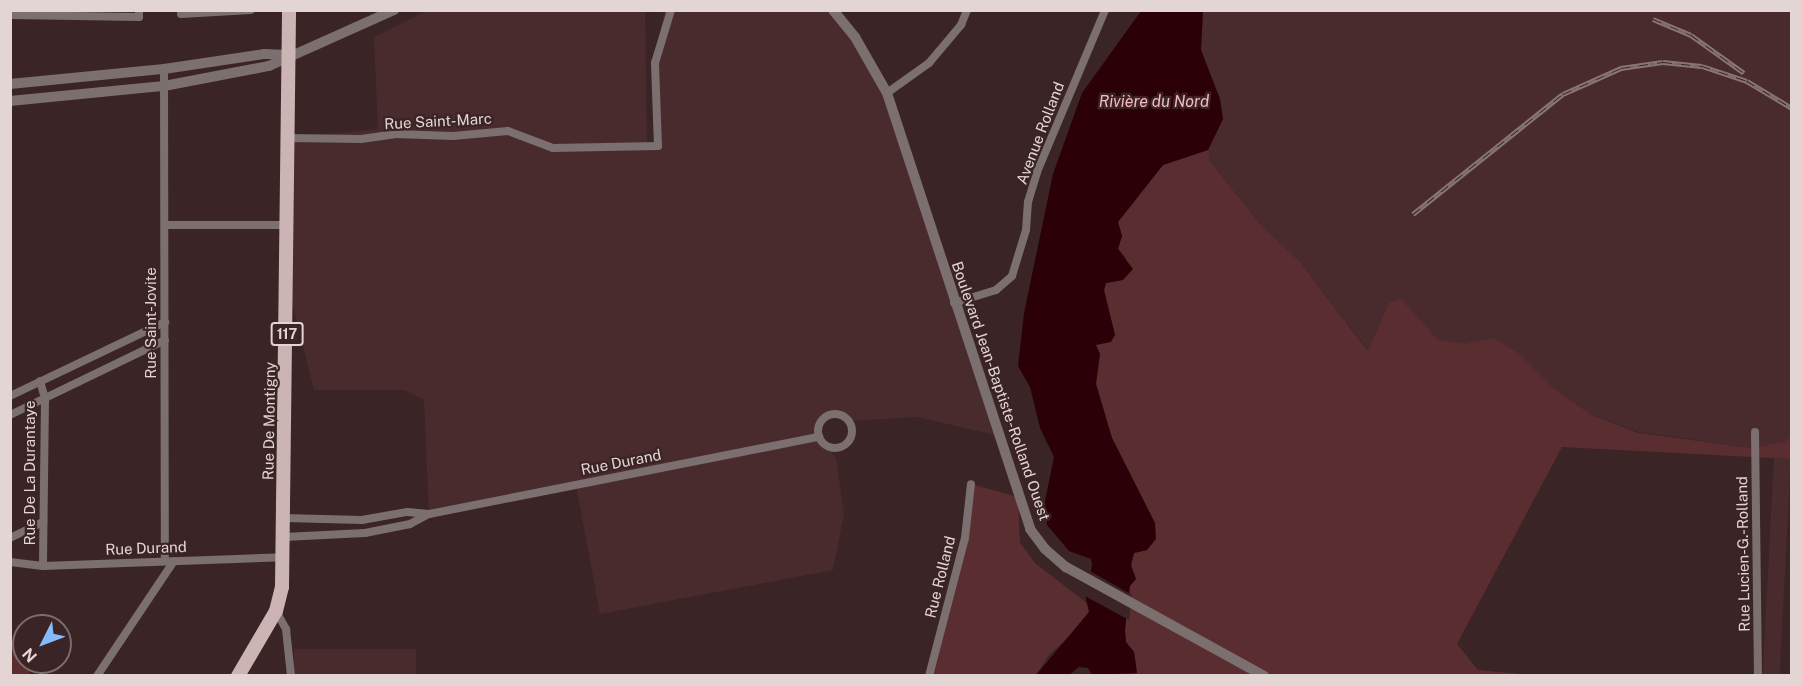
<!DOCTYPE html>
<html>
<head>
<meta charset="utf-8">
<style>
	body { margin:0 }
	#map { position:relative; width:1802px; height:686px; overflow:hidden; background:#3a2425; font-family:"Public Sans",sans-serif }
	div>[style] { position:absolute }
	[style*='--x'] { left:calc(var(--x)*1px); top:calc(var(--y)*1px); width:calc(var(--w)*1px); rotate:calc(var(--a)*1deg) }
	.built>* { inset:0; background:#492b2d; transform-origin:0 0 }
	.green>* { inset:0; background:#5a2d31 }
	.water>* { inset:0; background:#2b0007 }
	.pier>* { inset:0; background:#3a2425 }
	.minor>* { height:8px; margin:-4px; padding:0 4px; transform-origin:4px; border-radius:4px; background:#7b6f6f }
	.minor>.ring { margin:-4px; padding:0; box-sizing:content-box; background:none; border:8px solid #7b6f6f; border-radius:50% }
	.tertiary>* { height:10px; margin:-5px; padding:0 5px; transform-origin:5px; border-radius:5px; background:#7b6f6f }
	.primary>* { height:14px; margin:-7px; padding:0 7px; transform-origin:7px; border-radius:7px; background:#ccb3b4 }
	.rail>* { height:5px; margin-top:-2.5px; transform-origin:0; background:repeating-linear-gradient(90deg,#3a2425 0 9px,#887576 0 18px); box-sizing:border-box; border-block:2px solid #887576 }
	span { translate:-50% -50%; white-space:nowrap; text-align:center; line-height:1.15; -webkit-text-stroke:4.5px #3a2425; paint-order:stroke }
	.shield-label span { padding:2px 4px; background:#3a2425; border:2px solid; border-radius:4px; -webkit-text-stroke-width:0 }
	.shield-label { font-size:14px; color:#e4d5d5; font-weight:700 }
	.street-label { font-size:15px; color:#e4d5d5 }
	.water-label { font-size:16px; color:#f9babd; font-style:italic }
	.frame { position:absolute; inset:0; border:12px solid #e4d5d5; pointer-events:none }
	.north { position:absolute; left:12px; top:614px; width:60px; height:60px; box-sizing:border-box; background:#3a2425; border:2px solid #7e6b6b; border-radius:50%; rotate:228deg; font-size:16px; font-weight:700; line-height:24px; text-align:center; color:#e4d5d5 }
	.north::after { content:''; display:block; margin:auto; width:21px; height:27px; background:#86bbfb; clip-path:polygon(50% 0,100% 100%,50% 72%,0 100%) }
</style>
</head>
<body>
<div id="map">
	<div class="built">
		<div style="clip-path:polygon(1203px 10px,1791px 11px,1791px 435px,1786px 441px,1752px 448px,1639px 432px,1591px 415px,1464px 347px,1438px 342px,1389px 303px,1369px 351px,1300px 262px,1260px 224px,1210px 161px,1208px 150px,1223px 119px,1220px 99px,1201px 50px)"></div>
		<div style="clip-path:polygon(426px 11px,645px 11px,647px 144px,658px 146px,655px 63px,664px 11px,833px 11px,882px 81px,995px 435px,917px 417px,848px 421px,841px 415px,829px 415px,820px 423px,819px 437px,836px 458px,844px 514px,833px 570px,600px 614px,576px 485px,429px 514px,424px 400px,404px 390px,314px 390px,287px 282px,288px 138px,378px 129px,374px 37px)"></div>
		<div style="left:1774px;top:458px;width:17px;height:217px;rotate:3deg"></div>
		<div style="left:294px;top:649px;width:122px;height:26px"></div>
	</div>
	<div class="green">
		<div style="clip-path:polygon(1208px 150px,1210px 161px,1260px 224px,1300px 262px,1368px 351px,1389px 303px,1401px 299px,1438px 340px,1465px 344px,1493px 338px,1518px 353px,1553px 388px,1591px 415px,1639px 433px,1752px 448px,1786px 441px,1791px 435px,1791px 459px,1562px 447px,1457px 644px,1478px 670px,1530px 675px,1132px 675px,1137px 673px,1134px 652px,1126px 642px,1125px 630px,1131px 565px,1134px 553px,1147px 550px,1155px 523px,1112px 438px,1096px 384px,1096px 345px,1115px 335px,1104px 290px,1106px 283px,1123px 280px,1126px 258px,1118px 248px,1122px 236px,1118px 222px,1163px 165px)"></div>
		<div style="clip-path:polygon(971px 484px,1018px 497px,1020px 543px,1036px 564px,1088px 604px,1089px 612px,1083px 624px,1049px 655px,1036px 675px,929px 676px,965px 538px)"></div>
		<div style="clip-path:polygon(10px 641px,24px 649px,24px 662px,35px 662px,28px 675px,11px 675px)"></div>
	</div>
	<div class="water">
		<div style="clip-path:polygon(1141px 11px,1203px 11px,1201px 50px,1220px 99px,1223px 119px,1208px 150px,1163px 165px,1118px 222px,1122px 236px,1118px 249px,1133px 269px,1123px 280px,1106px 283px,1104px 290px,1115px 335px,1111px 342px,1096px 345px,1100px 354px,1096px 384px,1112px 438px,1155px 523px,1156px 539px,1147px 550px,1134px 553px,1131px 565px,1136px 579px,1130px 586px,1125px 630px,1126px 642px,1134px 652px,1137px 673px,1092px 675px,1088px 668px,1079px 667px,1069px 675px,1036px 675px,1089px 612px,1086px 599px,1092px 565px,1091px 559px,1069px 551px,1047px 525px,1045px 501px,1054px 457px,1040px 428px,1030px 387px,1018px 366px,1024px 313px,1053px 174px,1082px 93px)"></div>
	</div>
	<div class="pier">
		<div style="clip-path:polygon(1088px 570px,1132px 595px,1129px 620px,1083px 595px)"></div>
	</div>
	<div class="minor">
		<div style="--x:181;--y:14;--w:70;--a:-3.3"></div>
		<div style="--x:10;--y:15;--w:129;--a:0.9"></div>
		<div style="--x:139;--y:17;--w:7;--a:-90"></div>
		<div style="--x:164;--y:69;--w:492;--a:89.9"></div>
		<div style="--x:887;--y:93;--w:52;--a:-35.5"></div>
		<div style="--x:929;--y:63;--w:50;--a:-49.9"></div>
		<div style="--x:961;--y:25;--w:16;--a:-68"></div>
		<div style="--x:288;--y:138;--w:73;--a:0.8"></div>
		<div style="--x:361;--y:139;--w:34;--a:-8"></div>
		<div style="--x:395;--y:134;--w:58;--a:2"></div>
		<div style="--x:453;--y:136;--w:55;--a:-5.2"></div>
		<div style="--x:508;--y:131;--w:48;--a:20.7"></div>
		<div style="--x:553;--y:148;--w:105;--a:-1.1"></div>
		<div style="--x:658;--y:146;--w:83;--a:-92.1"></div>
		<div style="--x:655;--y:63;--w:55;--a:-73.2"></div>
		<div style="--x:165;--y:225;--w:123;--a:0"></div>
		<div style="--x:954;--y:303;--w:44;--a:-17.2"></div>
		<div style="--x:996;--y:290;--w:21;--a:-41"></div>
		<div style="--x:1012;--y:276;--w:48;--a:-73.1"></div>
		<div style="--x:1026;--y:230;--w:28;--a:-86"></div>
		<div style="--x:1028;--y:202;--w:31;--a:-73"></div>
		<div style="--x:1037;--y:172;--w:176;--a:-67.2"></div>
		<div style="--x:40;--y:381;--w:19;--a:74"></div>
		<div style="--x:45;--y:399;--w:167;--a:90.7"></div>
		<div style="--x:10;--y:396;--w:172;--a:-25.5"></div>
		<div class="ring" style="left:818px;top:414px;width:26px;height:26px"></div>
		<div style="--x:10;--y:415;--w:172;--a:-25.8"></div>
		<div style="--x:1755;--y:432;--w:244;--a:89.3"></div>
		<div style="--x:284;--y:518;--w:78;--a:1.5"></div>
		<div style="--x:362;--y:520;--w:46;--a:-10.1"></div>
		<div style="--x:407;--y:512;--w:22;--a:5"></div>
		<div style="--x:429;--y:514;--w:398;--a:-11.2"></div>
		<div style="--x:284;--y:537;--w:81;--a:-2.8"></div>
		<div style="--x:365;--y:533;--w:46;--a:-11.3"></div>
		<div style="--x:410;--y:524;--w:19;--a:-28"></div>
		<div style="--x:10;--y:538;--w:37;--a:-26"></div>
		<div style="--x:10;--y:562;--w:33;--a:7"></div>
		<div style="--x:43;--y:566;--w:240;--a:-2.1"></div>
		<div style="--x:276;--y:611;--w:21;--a:61"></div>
		<div style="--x:286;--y:629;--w:47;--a:83.9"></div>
		<div style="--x:97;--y:676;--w:138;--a:-56.2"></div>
		<div style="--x:929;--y:676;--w:143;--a:-75.4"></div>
		<div style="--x:965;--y:538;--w:54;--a:-83.7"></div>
	</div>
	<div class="tertiary">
		<div style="--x:833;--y:10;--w:35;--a:51"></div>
		<div style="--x:855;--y:37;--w:64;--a:60.3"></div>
		<div style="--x:887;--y:93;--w:459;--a:71.8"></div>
		<div style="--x:1030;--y:529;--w:25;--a:53"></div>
		<div style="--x:1045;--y:549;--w:28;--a:41"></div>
		<div style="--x:1066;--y:567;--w:226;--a:28.8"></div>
		<div style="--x:10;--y:84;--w:155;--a:-5.6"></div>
		<div style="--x:164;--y:69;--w:101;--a:-8.5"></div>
		<div style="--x:264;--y:54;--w:25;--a:2"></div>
		<div style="--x:10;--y:101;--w:155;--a:-5.6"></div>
		<div style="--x:164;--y:86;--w:107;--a:-10.8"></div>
		<div style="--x:269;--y:66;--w:137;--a:-24.1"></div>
	</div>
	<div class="primary">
		<div style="--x:238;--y:676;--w:75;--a:-59.7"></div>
		<div style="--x:276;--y:611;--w:25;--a:-76"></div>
		<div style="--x:282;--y:587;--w:577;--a:-89.3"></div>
	</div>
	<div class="rail">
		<div style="--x:1653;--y:19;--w:41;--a:22.8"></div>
		<div style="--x:1691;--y:35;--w:65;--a:35.6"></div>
		<div style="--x:1413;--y:214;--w:192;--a:-38.7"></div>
		<div style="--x:1563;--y:94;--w:64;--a:-24.1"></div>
		<div style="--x:1621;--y:68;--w:42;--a:-8.1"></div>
		<div style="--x:1663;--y:62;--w:39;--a:6"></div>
		<div style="--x:1702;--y:66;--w:47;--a:18.4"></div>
		<div style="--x:1747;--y:81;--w:52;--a:31"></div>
	</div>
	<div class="shield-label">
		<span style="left:287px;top:334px">117</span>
	</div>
	<div class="street-label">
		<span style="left:438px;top:121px;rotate:-3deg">Rue Saint-Marc</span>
		<span style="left:1040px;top:133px;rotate:-69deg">Avenue Rolland</span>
		<span style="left:151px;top:323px;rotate:-90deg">Rue Saint-Jovite</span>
		<span style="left:1001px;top:391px;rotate:71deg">Boulevard Jean-Baptiste-Rolland Ouest</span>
		<span style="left:269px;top:421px;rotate:-89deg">Rue De Montigny</span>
		<span style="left:621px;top:462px;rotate:-11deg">Rue Durand</span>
		<span style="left:30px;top:473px;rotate:-90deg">Rue De La Durantaye</span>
		<span style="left:146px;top:548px;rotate:-2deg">Rue Durand</span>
		<span style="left:1743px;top:554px;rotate:-91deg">Rue Lucien-G.-Rolland</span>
		<span style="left:940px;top:577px;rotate:-76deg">Rue Rolland</span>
	</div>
	<div class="water-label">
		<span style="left:1154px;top:102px">Rivière du Nord</span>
	</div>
	<div class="frame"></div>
	<div class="north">N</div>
</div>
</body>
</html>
